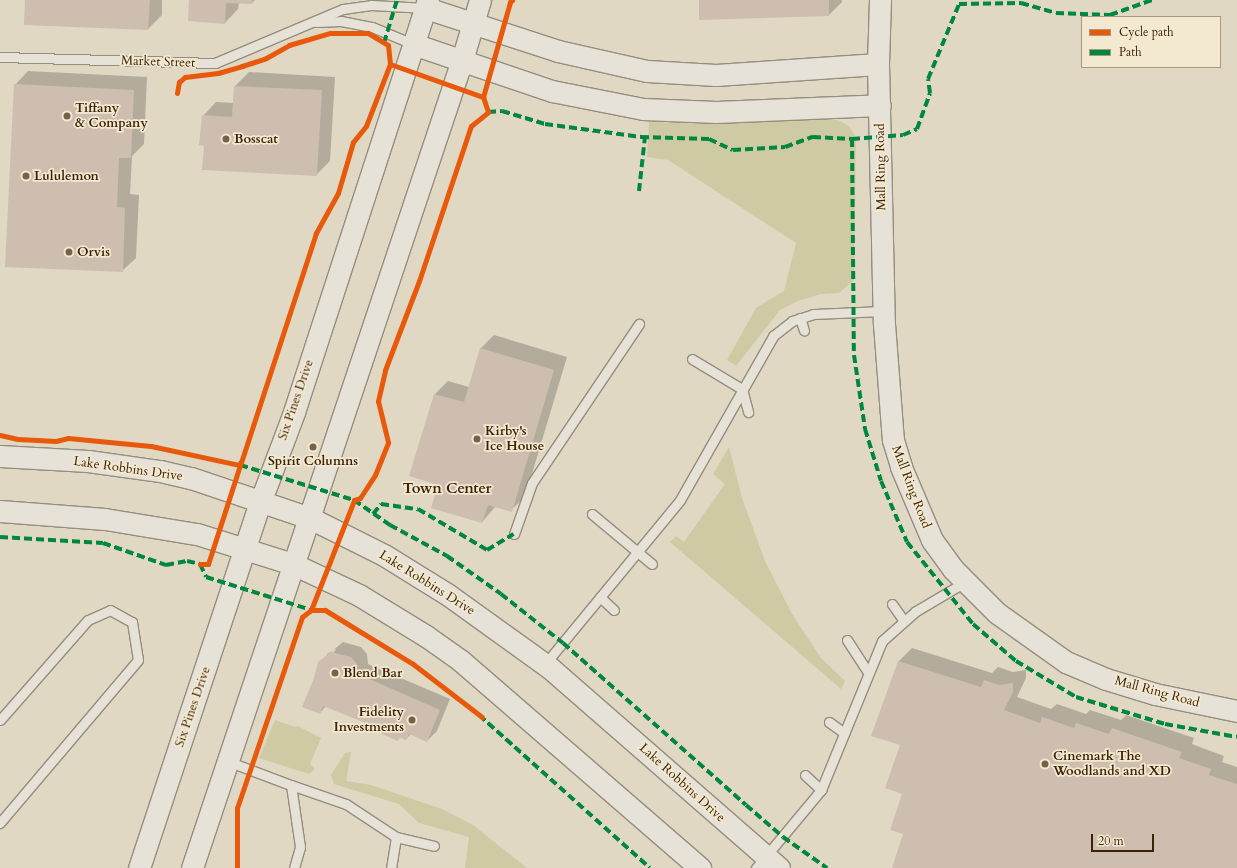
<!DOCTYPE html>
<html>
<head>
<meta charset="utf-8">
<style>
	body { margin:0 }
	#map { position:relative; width:1237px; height:868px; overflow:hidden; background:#e0d8c3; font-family:Cardo,serif }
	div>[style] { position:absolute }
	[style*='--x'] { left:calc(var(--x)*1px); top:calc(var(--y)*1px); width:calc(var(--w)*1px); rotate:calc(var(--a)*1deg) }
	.green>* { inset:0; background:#cecaa3 }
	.shadow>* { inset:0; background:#0003 }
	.building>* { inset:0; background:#cdbeb0 }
	.roads { filter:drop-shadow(1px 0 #958d7e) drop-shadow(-1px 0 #958d7e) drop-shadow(0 1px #958d7e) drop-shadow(0 -1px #958d7e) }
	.service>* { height:9px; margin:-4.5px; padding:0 4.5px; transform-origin:4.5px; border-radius:4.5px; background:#e7e2d7 }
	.tertiary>* { height:21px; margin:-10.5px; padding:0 10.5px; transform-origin:10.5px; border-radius:10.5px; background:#e7e2d7 }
	.quiet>* { height:4px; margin-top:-2px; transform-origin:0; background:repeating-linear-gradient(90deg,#00873e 0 8px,transparent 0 12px) }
	.cycleway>* { height:5px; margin:-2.5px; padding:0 2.5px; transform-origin:2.5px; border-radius:2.5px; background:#e8590c }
	.dots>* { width:11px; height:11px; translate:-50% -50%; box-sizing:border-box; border:2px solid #f3e9d0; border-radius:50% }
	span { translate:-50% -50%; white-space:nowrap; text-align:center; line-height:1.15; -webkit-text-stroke:3.5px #f3e9d0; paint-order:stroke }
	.street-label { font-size:13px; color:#3d2207 }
	.poi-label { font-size:13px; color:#3d2207; font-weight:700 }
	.left { translate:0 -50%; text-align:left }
	.right { translate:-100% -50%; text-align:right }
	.quarter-label { font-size:15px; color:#3d2207; font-weight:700 }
	.legend { position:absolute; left:1081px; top:16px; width:140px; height:52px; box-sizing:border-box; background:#f3e9d0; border:1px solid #aa9980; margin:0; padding:5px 7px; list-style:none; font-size:12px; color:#3d2207 }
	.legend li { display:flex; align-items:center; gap:8px; height:20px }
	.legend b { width:20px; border:1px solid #aa9980 }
	.scale { position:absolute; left:1091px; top:834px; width:63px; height:18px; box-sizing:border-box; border:2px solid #3d2207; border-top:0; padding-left:5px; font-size:12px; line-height:14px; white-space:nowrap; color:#3d2207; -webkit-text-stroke:3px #f3e9d0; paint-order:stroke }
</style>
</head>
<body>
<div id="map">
	<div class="green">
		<div style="clip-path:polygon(813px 119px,838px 120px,849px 126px,856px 138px,854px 280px,839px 293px,821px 294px,798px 301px,780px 310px,736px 366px,727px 360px,756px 308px,784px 291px,796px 243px,668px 160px,647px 157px,649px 122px,707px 124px)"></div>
		<div style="clip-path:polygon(729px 447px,742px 498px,765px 561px,792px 614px,821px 658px,845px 681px,841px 689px,670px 542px,676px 536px,684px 542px,725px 484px,713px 474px)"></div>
		<div style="clip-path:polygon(275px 720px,295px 727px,298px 726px,321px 738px,310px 764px,315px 769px,309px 774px,259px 758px)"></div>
		<div style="clip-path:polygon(351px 752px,346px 781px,371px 785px,442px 809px,473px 825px,527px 868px,465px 868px,469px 837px,419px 823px,399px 804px,334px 784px,331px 775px,345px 753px)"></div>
	</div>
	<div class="shadow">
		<div style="clip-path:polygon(26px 0,162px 0,162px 15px,148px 29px)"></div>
		<div style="clip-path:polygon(190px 0,255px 0,252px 3px,239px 3px,238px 9px,225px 23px)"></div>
		<div style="clip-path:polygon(700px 0,842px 0,842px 2px,829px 15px)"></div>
		<div style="clip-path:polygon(28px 71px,147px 77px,144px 144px,132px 156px,130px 194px,139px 195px,136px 258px,122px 271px,15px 85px)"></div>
		<div style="clip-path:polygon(249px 72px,335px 77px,330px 161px,316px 175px,205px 145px,203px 116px,216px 102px,234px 103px,235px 86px)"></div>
		<div style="clip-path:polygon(494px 335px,567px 357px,525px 497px,511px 510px,496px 506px,482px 522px,439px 484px,410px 476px,435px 394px,448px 381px,469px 387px,481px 348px)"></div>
		<div style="clip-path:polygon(evenodd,343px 642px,361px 647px,367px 654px,368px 664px,450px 699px,437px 731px,427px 741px,411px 734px,406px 739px,326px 706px,320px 713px,315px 679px,319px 662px,343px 642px,335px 649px,336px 650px,327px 657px,327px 654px,335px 649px)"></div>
		<div style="clip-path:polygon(912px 648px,992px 673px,998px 667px,1013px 672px,1026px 670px,1026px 678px,1017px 697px,1051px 709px,1057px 704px,1086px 714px,1090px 710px,1121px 720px,1126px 715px,1194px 738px,1192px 744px,1224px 756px,1222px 762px,1237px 767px,1237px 868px,893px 868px,904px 833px,902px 744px,872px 735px,899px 661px)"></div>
	</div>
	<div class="building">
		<div style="clip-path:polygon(25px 0,150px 0,148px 30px,24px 25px)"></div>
		<div style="clip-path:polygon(189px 0,252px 0,252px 4px,226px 3px,225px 24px,188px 21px)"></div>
		<div style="clip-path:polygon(699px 0,829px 0,829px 16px,699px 20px)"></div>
		<div style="clip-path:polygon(14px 84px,134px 90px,131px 158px,119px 158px,117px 207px,125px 208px,123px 272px,5px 267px)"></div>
		<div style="clip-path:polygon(234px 86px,322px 90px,317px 176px,202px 170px,204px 146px,199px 145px,202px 115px,232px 117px)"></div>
		<div style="clip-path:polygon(480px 348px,554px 370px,512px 512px,488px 505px,482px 523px,431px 508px,438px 485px,409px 476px,434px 394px,464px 402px)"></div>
		<div style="clip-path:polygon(331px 652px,351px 657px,357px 664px,358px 674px,440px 710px,427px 742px,409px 734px,406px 740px,400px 738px,397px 741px,374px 730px,376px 727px,323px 706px,320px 714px,302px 707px,314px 678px,318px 662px)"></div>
		<div style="clip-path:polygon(898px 661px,981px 687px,984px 680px,999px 685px,1013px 683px,1013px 692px,1004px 710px,1040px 723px,1042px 717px,1074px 728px,1076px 723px,1109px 734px,1112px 728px,1182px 752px,1179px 758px,1211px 769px,1209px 775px,1237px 784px,1237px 868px,892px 868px,903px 834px,890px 830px,902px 794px,885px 788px,900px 745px,871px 736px)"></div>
	</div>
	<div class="roads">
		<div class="service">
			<div style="--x:316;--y:22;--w:25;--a:-2"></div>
			<div style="--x:341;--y:21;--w:32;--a:11"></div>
			<div style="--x:372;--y:27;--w:44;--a:22.5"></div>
			<div style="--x:0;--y:57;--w:215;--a:1.6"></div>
			<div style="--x:215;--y:63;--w:139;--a:-22.9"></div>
			<div style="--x:343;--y:9;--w:28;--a:-8"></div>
			<div style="--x:371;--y:5;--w:55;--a:3.1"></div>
			<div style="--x:800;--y:318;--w:13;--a:72"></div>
			<div style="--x:692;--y:359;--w:58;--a:31"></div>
			<div style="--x:742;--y:389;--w:24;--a:75"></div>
			<div style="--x:592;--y:514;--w:78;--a:39.8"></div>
			<div style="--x:514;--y:534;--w:54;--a:-70.6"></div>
			<div style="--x:532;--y:483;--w:192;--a:-56.1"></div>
			<div style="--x:600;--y:597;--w:19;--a:43"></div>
			<div style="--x:892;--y:604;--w:21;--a:55"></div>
			<div style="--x:847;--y:640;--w:38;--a:57"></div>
			<div style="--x:545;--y:664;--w:212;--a:-50.5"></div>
			<div style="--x:680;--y:500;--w:189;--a:-60.4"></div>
			<div style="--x:773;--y:336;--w:24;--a:-38"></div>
			<div style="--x:792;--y:321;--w:22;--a:-18"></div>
			<div style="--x:813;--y:314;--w:71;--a:-2.4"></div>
			<div style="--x:0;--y:720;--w:133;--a:-48.7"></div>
			<div style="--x:88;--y:620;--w:24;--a:-24"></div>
			<div style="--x:110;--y:610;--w:25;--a:29"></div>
			<div style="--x:132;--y:622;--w:38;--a:81"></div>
			<div style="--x:138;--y:660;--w:214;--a:130.3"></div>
			<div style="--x:829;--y:722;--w:19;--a:36"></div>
			<div style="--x:227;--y:761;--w:68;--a:20.6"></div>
			<div style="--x:291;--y:785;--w:63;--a:81.7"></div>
			<div style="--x:300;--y:847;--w:22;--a:106"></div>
			<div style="--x:805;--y:775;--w:22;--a:43"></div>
			<div style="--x:291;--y:785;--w:58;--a:19.1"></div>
			<div style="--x:346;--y:804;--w:60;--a:33.4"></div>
			<div style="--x:396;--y:837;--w:31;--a:99"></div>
			<div style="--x:396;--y:837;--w:39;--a:13"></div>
			<div style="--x:756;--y:868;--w:102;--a:-50.2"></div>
			<div style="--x:821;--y:790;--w:161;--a:-67.7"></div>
			<div style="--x:882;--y:641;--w:45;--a:-41.4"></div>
			<div style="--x:916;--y:611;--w:57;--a:-30.6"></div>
		</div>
		<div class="tertiary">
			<div style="--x:880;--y:0;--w:64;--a:91.8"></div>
			<div style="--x:878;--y:64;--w:260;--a:88.7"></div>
			<div style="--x:884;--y:324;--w:116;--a:85.6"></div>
			<div style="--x:893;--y:440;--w:28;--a:73"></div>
			<div style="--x:901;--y:467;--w:79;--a:67"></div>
			<div style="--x:932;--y:540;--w:36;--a:54"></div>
			<div style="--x:953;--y:569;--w:62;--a:45"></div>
			<div style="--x:997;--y:613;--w:85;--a:35.4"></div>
			<div style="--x:1066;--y:662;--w:43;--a:23"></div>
			<div style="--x:1106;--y:679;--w:51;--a:17"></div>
			<div style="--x:1155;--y:694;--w:84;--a:11.7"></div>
			<div style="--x:426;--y:8;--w:139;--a:18"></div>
			<div style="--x:558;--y:51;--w:91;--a:12.7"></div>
			<div style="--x:647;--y:71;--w:69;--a:3.3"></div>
			<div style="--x:716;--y:75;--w:162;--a:-3.9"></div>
			<div style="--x:413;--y:44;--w:147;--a:18.7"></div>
			<div style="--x:552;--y:91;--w:93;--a:11.2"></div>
			<div style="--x:643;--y:109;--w:73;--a:2.4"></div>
			<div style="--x:716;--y:112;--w:164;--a:-2.4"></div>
			<div style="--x:0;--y:456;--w:88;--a:3.3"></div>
			<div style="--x:88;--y:461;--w:73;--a:7.9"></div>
			<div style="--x:160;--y:471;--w:32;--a:13"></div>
			<div style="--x:191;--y:478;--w:126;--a:18.6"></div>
			<div style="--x:310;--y:518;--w:83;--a:26.6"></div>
			<div style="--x:384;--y:555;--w:74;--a:31.8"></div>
			<div style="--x:447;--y:594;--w:127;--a:35.7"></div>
			<div style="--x:550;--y:668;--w:304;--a:41.1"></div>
			<div style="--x:0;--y:511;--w:105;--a:4.4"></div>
			<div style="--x:105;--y:519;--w:93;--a:9.3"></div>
			<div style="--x:197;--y:534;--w:101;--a:17.4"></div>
			<div style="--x:293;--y:564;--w:73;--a:25.2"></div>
			<div style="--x:359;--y:595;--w:79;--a:31.5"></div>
			<div style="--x:426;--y:636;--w:42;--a:35.2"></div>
			<div style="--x:460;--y:660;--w:318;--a:40.9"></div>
			<div style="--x:139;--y:868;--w:388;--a:-71.7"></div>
			<div style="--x:261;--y:500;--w:94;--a:-69.4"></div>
			<div style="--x:294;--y:412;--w:433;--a:-72"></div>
			<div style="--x:192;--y:868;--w:852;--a:-71.52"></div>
			<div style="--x:462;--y:60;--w:63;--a:-73.3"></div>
		</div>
	</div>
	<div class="quiet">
		<div style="--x:384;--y:43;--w:45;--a:-73.2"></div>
		<div style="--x:488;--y:112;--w:14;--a:-4"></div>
		<div style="--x:502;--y:111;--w:45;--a:16.8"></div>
		<div style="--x:545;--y:124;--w:97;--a:7.7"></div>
		<div style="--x:641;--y:137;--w:68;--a:1.7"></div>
		<div style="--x:709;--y:139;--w:26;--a:25"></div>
		<div style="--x:733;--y:150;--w:52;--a:-3.3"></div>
		<div style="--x:785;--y:147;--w:30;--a:-20"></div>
		<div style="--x:813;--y:137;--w:39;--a:3"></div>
		<div style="--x:852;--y:139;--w:216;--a:89.5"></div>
		<div style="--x:854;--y:355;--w:75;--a:81.5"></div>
		<div style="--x:865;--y:429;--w:54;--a:72.9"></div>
		<div style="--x:881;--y:481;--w:66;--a:66.9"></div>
		<div style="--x:907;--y:542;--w:105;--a:51.2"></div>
		<div style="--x:973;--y:624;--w:57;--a:40.7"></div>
		<div style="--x:1016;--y:661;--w:70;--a:31"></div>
		<div style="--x:1076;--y:697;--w:93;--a:16.9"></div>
		<div style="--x:1165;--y:724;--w:73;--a:10.2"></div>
		<div style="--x:852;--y:139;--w:51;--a:-4.5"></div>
		<div style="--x:903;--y:135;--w:15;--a:-23"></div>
		<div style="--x:917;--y:129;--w:38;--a:-70"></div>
		<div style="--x:930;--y:93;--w:14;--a:-98"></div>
		<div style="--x:928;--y:79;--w:81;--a:-67.5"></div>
		<div style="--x:959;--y:4;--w:62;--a:-0.9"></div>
		<div style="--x:1021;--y:3;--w:36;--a:16"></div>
		<div style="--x:1056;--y:13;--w:54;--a:2.1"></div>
		<div style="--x:1110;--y:15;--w:45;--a:-19.7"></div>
		<div style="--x:639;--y:191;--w:54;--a:-83.7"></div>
		<div style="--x:241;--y:461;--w:4;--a:104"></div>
		<div style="--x:240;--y:465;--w:119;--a:17.1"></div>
		<div style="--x:354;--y:500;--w:44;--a:34.8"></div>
		<div style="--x:390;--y:525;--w:65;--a:28.5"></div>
		<div style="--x:447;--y:556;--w:66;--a:35.1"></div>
		<div style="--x:501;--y:594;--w:79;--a:38.3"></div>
		<div style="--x:563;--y:643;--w:244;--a:41.5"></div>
		<div style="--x:746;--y:805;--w:49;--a:40.9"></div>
		<div style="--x:783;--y:837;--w:54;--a:35.2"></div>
		<div style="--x:373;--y:514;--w:13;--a:-51"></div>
		<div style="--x:381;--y:504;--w:37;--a:8"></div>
		<div style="--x:418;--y:509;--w:80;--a:30.7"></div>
		<div style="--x:487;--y:550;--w:31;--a:-31"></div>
		<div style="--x:0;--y:537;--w:103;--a:3.3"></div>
		<div style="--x:103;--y:543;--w:67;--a:19.2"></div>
		<div style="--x:166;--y:565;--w:21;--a:-11"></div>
		<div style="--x:187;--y:561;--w:13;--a:13"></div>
		<div style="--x:200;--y:564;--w:14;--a:65"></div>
		<div style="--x:206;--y:577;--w:110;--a:17.4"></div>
		<div style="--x:479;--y:715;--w:229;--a:41.8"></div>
	</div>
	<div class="cycleway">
		<div style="--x:390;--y:64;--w:99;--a:19.5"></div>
		<div style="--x:177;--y:93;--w:11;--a:-80"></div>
		<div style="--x:179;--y:82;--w:8;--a:-40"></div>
		<div style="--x:185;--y:77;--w:33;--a:-7"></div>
		<div style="--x:218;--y:73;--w:25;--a:-16"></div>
		<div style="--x:242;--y:66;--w:25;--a:-18"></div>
		<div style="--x:266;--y:58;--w:26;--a:-29"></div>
		<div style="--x:289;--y:45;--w:43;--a:-16.3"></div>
		<div style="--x:330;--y:33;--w:38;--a:0"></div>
		<div style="--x:368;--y:33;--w:23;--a:31"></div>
		<div style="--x:388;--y:45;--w:19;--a:84"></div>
		<div style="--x:390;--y:64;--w:66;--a:111.2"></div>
		<div style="--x:366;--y:126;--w:21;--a:129"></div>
		<div style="--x:353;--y:142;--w:53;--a:106.4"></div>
		<div style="--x:338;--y:193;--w:46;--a:118.8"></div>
		<div style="--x:316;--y:233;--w:244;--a:108.1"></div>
		<div style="--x:0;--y:435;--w:18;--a:13"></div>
		<div style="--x:18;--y:439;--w:38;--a:3"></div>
		<div style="--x:56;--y:441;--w:12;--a:-14"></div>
		<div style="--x:68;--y:438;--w:83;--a:5.5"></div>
		<div style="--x:151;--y:446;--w:91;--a:12.1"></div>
		<div style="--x:240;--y:465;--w:104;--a:107.9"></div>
		<div style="--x:208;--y:564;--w:8;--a:180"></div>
		<div style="--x:311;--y:610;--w:118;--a:-68.6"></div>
		<div style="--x:354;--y:500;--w:6;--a:-18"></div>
		<div style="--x:360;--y:498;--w:27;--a:-57"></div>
		<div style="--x:375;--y:475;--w:35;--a:-68"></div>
		<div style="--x:388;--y:442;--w:42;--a:-103.7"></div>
		<div style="--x:378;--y:401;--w:32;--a:-77"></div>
		<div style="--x:385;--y:370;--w:95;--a:-69.1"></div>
		<div style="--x:419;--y:281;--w:163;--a:-71.5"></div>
		<div style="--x:471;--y:126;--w:22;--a:-39"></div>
		<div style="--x:488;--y:112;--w:16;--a:-108"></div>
		<div style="--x:483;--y:97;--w:99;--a:-74.1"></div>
		<div style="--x:510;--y:2;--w:3;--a:-45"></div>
		<div style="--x:237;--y:868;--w:60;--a:-90"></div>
		<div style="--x:237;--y:808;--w:202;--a:-71.2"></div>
		<div style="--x:302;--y:617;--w:11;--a:-38"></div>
		<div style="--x:311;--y:610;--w:14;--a:0"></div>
		<div style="--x:325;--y:610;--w:103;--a:31.5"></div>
		<div style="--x:413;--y:664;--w:87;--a:37.5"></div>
	</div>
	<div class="dots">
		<div style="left:67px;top:116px;background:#766249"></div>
		<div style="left:226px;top:139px;background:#766249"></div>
		<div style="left:26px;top:176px;background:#766249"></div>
		<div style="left:69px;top:252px;background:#766249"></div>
		<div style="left:477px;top:439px;background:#766249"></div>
		<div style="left:313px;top:447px;background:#766249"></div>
		<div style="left:335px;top:673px;background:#766249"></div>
		<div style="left:412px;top:720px;background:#766249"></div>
		<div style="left:1045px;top:764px;background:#766249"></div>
	</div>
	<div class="street-label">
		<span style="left:158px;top:62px;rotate:2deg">Market Street</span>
		<span style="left:881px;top:167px;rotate:-91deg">Mall Ring Road</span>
		<span style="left:296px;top:400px;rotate:-71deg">Six Pines Drive</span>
		<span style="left:128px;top:469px;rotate:8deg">Lake Robbins Drive</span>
		<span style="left:911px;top:487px;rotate:69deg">Mall Ring Road</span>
		<span style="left:427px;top:583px;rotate:32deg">Lake Robbins Drive</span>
		<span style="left:1157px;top:692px;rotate:15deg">Mall Ring Road</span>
		<span style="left:193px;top:707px;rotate:-71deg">Six Pines Drive</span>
		<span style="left:682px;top:783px;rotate:42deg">Lake Robbins Drive</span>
	</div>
	<div class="poi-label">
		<span class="left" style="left:75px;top:116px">Tiffany<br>&amp; Company</span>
		<span class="left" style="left:234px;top:139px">Bosscat</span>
		<span class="left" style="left:34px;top:176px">Lululemon</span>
		<span class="left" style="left:77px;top:252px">Orvis</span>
		<span class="left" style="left:485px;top:439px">Kirby's<br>Ice House</span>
		<span style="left:313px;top:461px">Spirit Columns</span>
		<span class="left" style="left:343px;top:673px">Blend Bar</span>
		<span class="right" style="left:404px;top:720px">Fidelity<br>Investments</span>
		<span class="left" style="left:1053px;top:764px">Cinemark The<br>Woodlands and XD</span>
	</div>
	<div class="quarter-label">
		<span style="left:447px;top:489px">Town Center</span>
	</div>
	<ul class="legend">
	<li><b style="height:5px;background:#e8590c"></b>Cycle path</li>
	<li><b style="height:5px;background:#00873e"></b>Path</li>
	</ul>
	<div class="scale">20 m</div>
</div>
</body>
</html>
